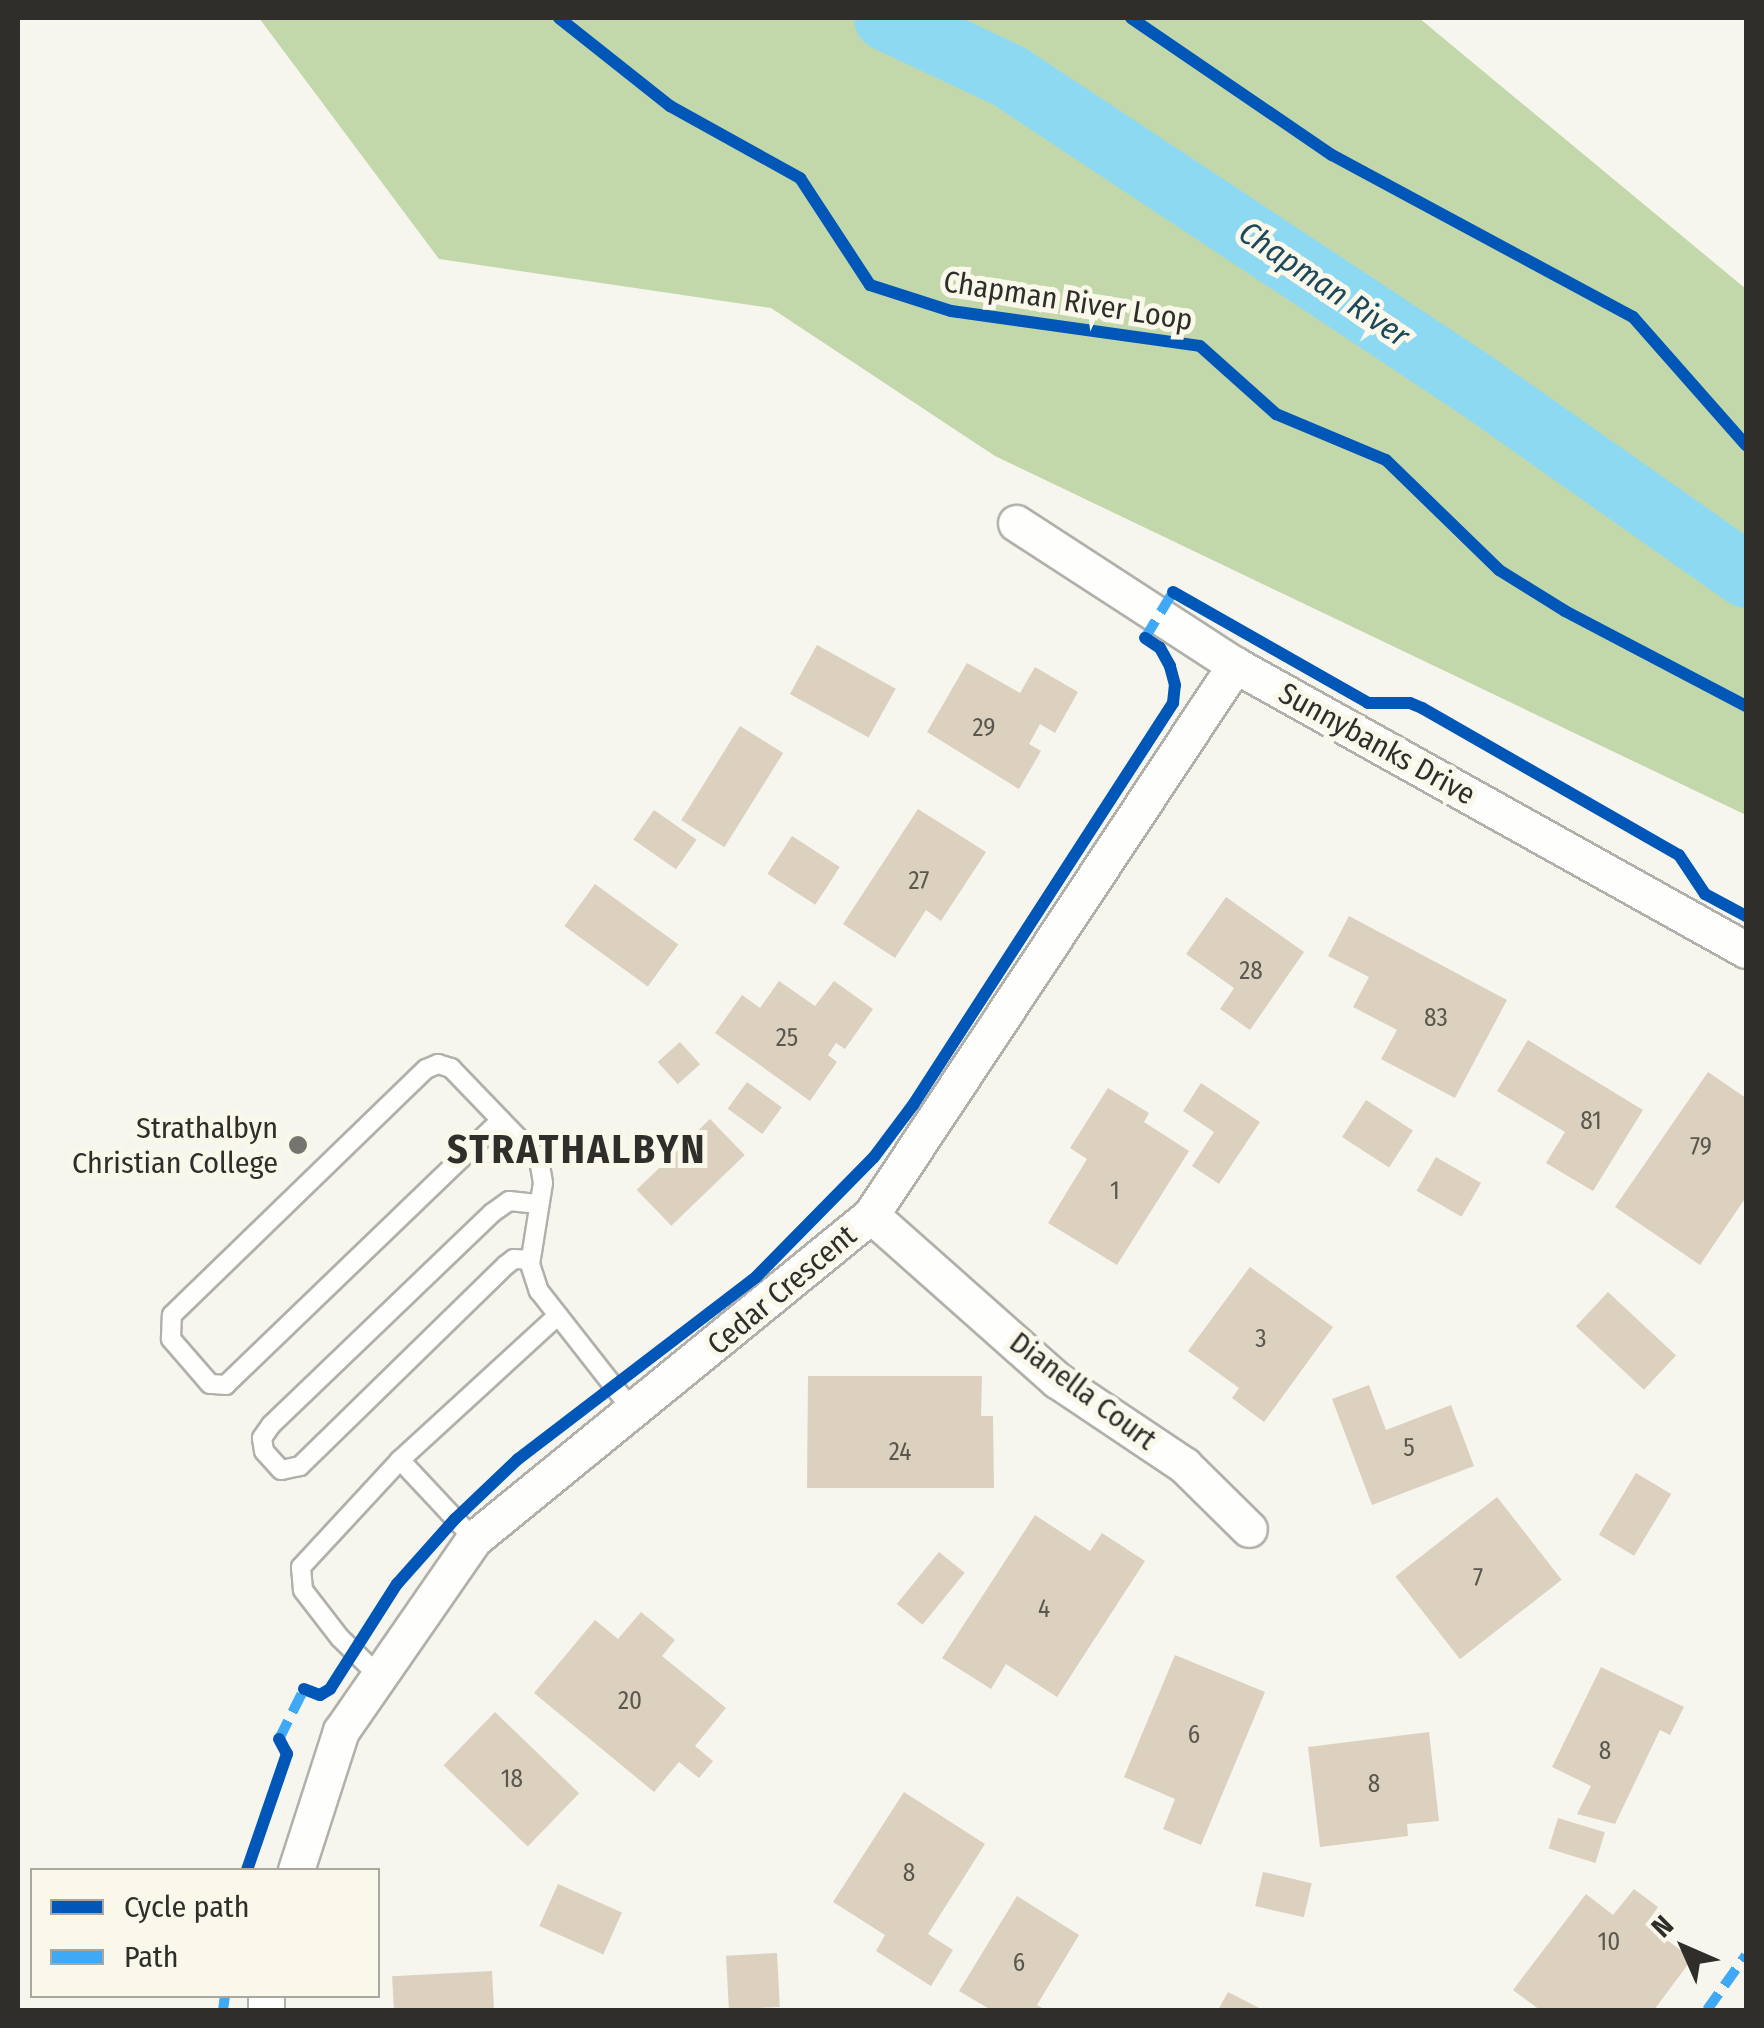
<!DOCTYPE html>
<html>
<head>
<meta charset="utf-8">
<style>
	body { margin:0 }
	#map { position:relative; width:1764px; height:2028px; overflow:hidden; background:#f6f5ee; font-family:"Fira Sans Condensed",sans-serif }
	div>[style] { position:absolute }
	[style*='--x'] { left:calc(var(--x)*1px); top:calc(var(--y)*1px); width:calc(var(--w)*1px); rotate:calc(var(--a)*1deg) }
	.forest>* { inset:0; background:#c3d8aa }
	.river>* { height:65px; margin:-32.5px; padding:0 32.5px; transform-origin:32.5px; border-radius:32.5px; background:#8ed9f2 }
	.building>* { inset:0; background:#dcd1bf; transform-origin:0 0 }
	.roads { filter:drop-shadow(2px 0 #b1b0ab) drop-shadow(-2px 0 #b1b0ab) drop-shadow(0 2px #b1b0ab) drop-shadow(0 -2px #b1b0ab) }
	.lane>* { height:18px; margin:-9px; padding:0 9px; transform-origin:9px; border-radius:9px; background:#fefefc }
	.street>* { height:35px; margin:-17.5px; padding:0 17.5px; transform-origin:17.5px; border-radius:17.5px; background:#fefefc }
	.quiet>* { height:10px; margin-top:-5px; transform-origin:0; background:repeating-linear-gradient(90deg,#3fa9f5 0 20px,transparent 0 30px) }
	.cycleway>* { height:12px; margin:-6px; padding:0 6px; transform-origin:6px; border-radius:6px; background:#0057b8 }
	.dots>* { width:28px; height:28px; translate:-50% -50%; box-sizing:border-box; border:5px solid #faf7eb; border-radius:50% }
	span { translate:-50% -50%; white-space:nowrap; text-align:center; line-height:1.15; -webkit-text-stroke:10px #faf7eb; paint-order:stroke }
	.number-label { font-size:25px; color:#5a574f }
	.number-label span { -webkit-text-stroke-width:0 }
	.street-label { font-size:30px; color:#2f2e2a }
	.poi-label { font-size:30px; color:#2f2e2a }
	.right { translate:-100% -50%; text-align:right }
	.water-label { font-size:32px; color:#1b495a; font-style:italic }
	.district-label { font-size:40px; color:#2f2e2a; font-weight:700; letter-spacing:2.5px }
	.frame { position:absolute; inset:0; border:20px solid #2f2e2a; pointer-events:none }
	.legend { position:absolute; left:30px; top:1868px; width:350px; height:130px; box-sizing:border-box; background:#faf7eb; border:2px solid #a9a79e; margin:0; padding:12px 18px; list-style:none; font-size:30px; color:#2f2e2a }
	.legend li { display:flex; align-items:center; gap:20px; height:50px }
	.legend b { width:50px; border:2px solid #a9a79e }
	.north { position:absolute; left:1634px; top:1898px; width:100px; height:100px; -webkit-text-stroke:8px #faf7eb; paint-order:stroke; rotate:315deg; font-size:28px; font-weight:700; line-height:40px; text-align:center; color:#2f2e2a }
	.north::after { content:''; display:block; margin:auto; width:35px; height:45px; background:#2f2e2a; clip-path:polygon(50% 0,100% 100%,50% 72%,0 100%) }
</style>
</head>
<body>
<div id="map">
	<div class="forest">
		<div style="clip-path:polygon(259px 18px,1419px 18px,1746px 289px,1746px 815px,995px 456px,771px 308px,439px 259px)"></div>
	</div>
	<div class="river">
		<div style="--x:886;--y:18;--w:136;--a:25.2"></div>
		<div style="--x:1009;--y:76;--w:556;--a:33.49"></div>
		<div style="--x:1473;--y:383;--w:334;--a:35.1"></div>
	</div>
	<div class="building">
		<div style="left:817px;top:645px;width:90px;height:56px;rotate:29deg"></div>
		<div style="clip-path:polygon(967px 663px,1020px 693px,1035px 667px,1078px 692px,1055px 733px,1040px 724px,1029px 744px,1041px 751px,1019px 789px,927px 732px)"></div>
		<div style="left:740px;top:726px;width:51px;height:111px;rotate:32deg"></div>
		<div style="clip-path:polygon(918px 809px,986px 852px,941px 921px,926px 910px,895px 958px,843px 924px)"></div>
		<div style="left:654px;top:810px;width:52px;height:36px;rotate:35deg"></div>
		<div style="left:792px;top:836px;width:57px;height:45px;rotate:33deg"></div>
		<div style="left:595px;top:884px;width:103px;height:52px;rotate:36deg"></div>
		<div style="clip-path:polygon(1226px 897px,1304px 952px,1250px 1030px,1220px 1009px,1234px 988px,1186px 954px)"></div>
		<div style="clip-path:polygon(1349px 916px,1507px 1000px,1455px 1098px,1381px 1059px,1397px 1030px,1353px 1007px,1369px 977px,1328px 956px)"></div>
		<div style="clip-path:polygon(779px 981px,815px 1006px,834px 981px,873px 1009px,845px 1049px,836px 1043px,828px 1055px,837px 1062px,810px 1101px,715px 1033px,742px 995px,760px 1008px)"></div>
		<div style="clip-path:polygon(1528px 1040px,1643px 1110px,1593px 1191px,1546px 1163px,1565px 1132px,1497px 1091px)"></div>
		<div style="left:680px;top:1042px;width:30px;height:30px;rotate:48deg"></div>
		<div style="clip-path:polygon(1708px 1072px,1746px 1098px,1746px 1197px,1700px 1265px,1615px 1207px)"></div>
		<div style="left:747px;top:1082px;width:43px;height:33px;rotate:36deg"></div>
		<div style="clip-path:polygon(1201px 1083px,1260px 1122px,1219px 1184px,1192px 1166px,1214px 1132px,1183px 1111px)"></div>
		<div style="clip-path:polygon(1108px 1088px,1149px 1113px,1144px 1122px,1189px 1151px,1117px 1265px,1048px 1223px,1087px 1159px,1070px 1148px)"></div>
		<div style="left:1366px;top:1100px;width:56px;height:44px;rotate:33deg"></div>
		<div style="left:710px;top:1119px;width:50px;height:102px;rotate:46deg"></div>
		<div style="left:1436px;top:1157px;width:52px;height:39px;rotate:30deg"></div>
		<div style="clip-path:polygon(1250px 1267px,1333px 1327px,1264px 1422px,1232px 1398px,1239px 1388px,1188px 1351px)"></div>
		<div style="left:1608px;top:1292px;width:93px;height:47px;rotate:43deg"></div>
		<div style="clip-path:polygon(808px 1376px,982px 1376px,981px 1416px,993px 1416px,994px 1488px,807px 1488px)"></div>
		<div style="clip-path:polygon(1369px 1385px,1386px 1430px,1451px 1405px,1474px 1466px,1372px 1505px,1332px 1399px)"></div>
		<div style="left:1636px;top:1473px;width:41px;height:72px;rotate:31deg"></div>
		<div style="left:1497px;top:1497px;width:105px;height:129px;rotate:52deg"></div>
		<div style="clip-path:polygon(1035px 1515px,1090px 1551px,1102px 1533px,1145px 1561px,1057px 1697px,1006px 1664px,991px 1689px,942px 1658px)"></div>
		<div style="left:939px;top:1552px;width:33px;height:67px;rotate:39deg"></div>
		<div style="clip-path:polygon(641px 1612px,675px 1640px,662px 1656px,726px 1708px,695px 1746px,713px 1761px,699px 1778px,679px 1762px,654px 1792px,534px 1693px,595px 1620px,618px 1639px)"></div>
		<div style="clip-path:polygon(1175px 1655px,1265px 1692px,1201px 1845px,1163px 1829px,1175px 1799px,1124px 1777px)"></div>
		<div style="clip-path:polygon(1601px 1667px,1684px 1707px,1670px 1735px,1660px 1730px,1615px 1824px,1577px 1814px,1591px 1786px,1552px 1767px)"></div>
		<div style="left:495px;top:1712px;width:117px;height:74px;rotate:44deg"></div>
		<div style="clip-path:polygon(1429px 1732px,1439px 1821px,1407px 1824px,1408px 1836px,1320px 1847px,1308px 1747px)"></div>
		<div style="clip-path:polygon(904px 1792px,985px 1844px,928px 1934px,953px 1950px,931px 1986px,876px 1951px,885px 1935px,833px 1902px)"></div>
		<div style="left:1558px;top:1818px;width:49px;height:32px;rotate:17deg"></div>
		<div style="left:1263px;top:1872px;width:50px;height:35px;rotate:13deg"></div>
		<div style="left:558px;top:1884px;width:70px;height:46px;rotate:24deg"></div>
		<div style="clip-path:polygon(1634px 1889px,1658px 1907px,1646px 1924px,1692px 1959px,1654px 2010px,1540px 2010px,1513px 1990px,1586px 1894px,1613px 1915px)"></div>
		<div style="clip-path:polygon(1017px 1896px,1079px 1935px,1037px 2005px,1046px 2010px,991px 2010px,959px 1991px)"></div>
		<div style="left:777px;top:1953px;width:54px;height:51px;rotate:87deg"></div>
		<div style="left:492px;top:1971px;width:39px;height:100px;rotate:87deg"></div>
		<div style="clip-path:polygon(1228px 1992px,1263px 2010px,1218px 2010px)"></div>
	</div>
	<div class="roads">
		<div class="lane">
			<div style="--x:501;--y:1120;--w:382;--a:136.1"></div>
			<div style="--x:226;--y:1385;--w:16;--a:-176"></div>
			<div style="--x:210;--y:1384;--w:60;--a:-130.9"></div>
			<div style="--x:171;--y:1339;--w:24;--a:-88"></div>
			<div style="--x:172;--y:1315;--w:354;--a:-44.1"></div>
			<div style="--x:426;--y:1069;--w:13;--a:-23"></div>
			<div style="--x:438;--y:1064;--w:14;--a:17"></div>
			<div style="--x:451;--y:1068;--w:111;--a:46.1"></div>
			<div style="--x:528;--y:1148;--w:16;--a:47"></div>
			<div style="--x:539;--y:1160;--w:23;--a:80"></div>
			<div style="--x:543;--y:1183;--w:82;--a:99.1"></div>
			<div style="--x:530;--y:1264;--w:28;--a:72"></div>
			<div style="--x:539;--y:1291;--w:154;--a:51.9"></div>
			<div style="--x:530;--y:1260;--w:16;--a:-176"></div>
			<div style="--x:514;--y:1259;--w:10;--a:143"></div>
			<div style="--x:506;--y:1265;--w:288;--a:135.7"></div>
			<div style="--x:300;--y:1466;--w:19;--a:168"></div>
			<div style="--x:281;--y:1470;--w:25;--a:-132"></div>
			<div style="--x:264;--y:1451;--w:13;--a:-99"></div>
			<div style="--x:262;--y:1438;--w:16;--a:-55"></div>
			<div style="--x:271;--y:1425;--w:306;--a:-43.8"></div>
			<div style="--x:492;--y:1213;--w:21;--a:-35"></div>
			<div style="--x:509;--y:1201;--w:30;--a:6"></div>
			<div style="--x:400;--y:1460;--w:108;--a:46.9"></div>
			<div style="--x:379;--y:1676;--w:54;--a:-135.7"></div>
			<div style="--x:340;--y:1638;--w:61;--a:-127.6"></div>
			<div style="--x:303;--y:1590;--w:23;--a:-95"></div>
			<div style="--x:301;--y:1567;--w:146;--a:-47.2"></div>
			<div style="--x:400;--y:1460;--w:214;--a:-42.5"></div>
		</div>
		<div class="street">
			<div style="--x:1016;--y:523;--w:261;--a:33"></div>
			<div style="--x:1235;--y:665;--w:585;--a:29.15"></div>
			<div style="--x:871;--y:1215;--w:249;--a:41.6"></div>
			<div style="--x:1057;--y:1380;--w:153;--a:33.8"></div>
			<div style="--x:1184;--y:1465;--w:91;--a:44.6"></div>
			<div style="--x:296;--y:1870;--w:146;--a:-72.1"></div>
			<div style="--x:341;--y:1731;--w:234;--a:-55.3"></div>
			<div style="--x:474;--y:1539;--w:512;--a:-39.22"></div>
			<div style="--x:871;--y:1215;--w:660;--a:-56.5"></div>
			<div style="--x:266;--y:1996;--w:14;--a:90"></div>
		</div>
	</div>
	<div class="quiet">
		<div style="--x:1151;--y:642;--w:7;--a:-146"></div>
		<div style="--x:1145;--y:638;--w:54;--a:-58.7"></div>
		<div style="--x:1173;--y:592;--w:4;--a:27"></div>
		<div style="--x:283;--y:1742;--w:5;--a:-143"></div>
		<div style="--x:279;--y:1739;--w:56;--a:-63.4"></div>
		<div style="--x:304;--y:1689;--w:9;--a:18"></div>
		<div style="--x:223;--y:2010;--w:14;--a:-82"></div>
		<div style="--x:1707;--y:2010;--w:67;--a:-54.7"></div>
	</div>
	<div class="cycleway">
		<div style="--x:559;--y:18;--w:142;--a:38.4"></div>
		<div style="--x:670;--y:106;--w:149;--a:29"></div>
		<div style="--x:800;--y:178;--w:128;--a:56.8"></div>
		<div style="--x:870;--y:285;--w:85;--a:17.8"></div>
		<div style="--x:951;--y:311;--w:251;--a:8"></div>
		<div style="--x:1200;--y:346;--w:102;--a:41.8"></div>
		<div style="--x:1276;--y:414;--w:119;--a:22.7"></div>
		<div style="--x:1386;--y:460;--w:158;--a:44.2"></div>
		<div style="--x:1499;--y:570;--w:78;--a:31.8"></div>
		<div style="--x:1565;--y:611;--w:204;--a:27.7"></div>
		<div style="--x:1131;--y:18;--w:243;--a:34.3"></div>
		<div style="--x:1332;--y:155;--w:342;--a:28.3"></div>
		<div style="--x:1633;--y:317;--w:171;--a:48.6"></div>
		<div style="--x:1173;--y:592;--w:224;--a:29.6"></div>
		<div style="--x:1368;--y:703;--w:42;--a:0"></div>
		<div style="--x:1410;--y:703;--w:13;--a:23"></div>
		<div style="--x:1422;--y:708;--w:296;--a:29.8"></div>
		<div style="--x:1679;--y:855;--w:47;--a:56.3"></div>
		<div style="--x:1705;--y:894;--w:47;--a:28.2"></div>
		<div style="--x:304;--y:1689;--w:17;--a:21"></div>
		<div style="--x:320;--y:1695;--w:12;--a:-31"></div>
		<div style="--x:330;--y:1689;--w:125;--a:-57.5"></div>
		<div style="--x:397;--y:1584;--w:87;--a:-48.3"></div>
		<div style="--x:455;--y:1519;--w:87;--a:-43.6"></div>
		<div style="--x:518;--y:1459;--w:300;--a:-37.4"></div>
		<div style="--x:756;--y:1277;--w:168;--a:-45.5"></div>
		<div style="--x:874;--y:1157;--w:65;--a:-53.1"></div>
		<div style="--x:913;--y:1105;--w:479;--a:-57.1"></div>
		<div style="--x:1173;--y:703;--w:18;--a:-84"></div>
		<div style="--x:1175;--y:685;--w:20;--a:-105"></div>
		<div style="--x:1170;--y:666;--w:21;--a:-119"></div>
		<div style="--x:1160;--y:648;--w:18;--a:-146"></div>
		<div style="--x:247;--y:1870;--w:123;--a:-71"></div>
		<div style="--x:287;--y:1754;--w:17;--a:-118"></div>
	</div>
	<div class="dots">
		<div style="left:298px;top:1145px;background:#75746f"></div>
	</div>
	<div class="number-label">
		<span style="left:984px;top:728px">29</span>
		<span style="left:919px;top:881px">27</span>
		<span style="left:1251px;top:971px">28</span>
		<span style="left:1436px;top:1018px">83</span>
		<span style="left:787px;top:1038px">25</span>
		<span style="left:1591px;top:1121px">81</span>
		<span style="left:1701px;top:1147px">79</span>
		<span style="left:1115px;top:1191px">1</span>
		<span style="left:1261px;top:1339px">3</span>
		<span style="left:1409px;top:1448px">5</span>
		<span style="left:900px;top:1452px">24</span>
		<span style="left:1478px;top:1578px">7</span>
		<span style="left:1044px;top:1609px">4</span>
		<span style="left:630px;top:1701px">20</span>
		<span style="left:1194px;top:1735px">6</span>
		<span style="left:1605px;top:1751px">8</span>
		<span style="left:512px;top:1779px">18</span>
		<span style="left:1374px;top:1784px">8</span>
		<span style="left:909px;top:1873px">8</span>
		<span style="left:1609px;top:1942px">10</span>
		<span style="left:1019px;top:1963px">6</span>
	</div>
	<div class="street-label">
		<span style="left:1068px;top:301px;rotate:9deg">Chapman River Loop</span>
		<span style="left:1377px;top:744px;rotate:29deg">Sunnybanks Drive</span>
		<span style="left:782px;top:1290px;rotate:-40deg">Cedar Crescent</span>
		<span style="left:1083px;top:1391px;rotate:37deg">Dianella Court</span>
	</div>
	<div class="poi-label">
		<span class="right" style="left:278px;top:1145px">Strathalbyn<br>Christian College</span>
	</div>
	<div class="water-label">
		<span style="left:1324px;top:284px;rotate:34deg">Chapman River</span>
	</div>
	<div class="district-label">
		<span style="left:577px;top:1150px">STRATHALBYN</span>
	</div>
	<div class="frame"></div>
	<ul class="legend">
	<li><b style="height:12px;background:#0057b8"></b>Cycle path</li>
	<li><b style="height:12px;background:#3fa9f5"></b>Path</li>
	</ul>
	<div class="north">N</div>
</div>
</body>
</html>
